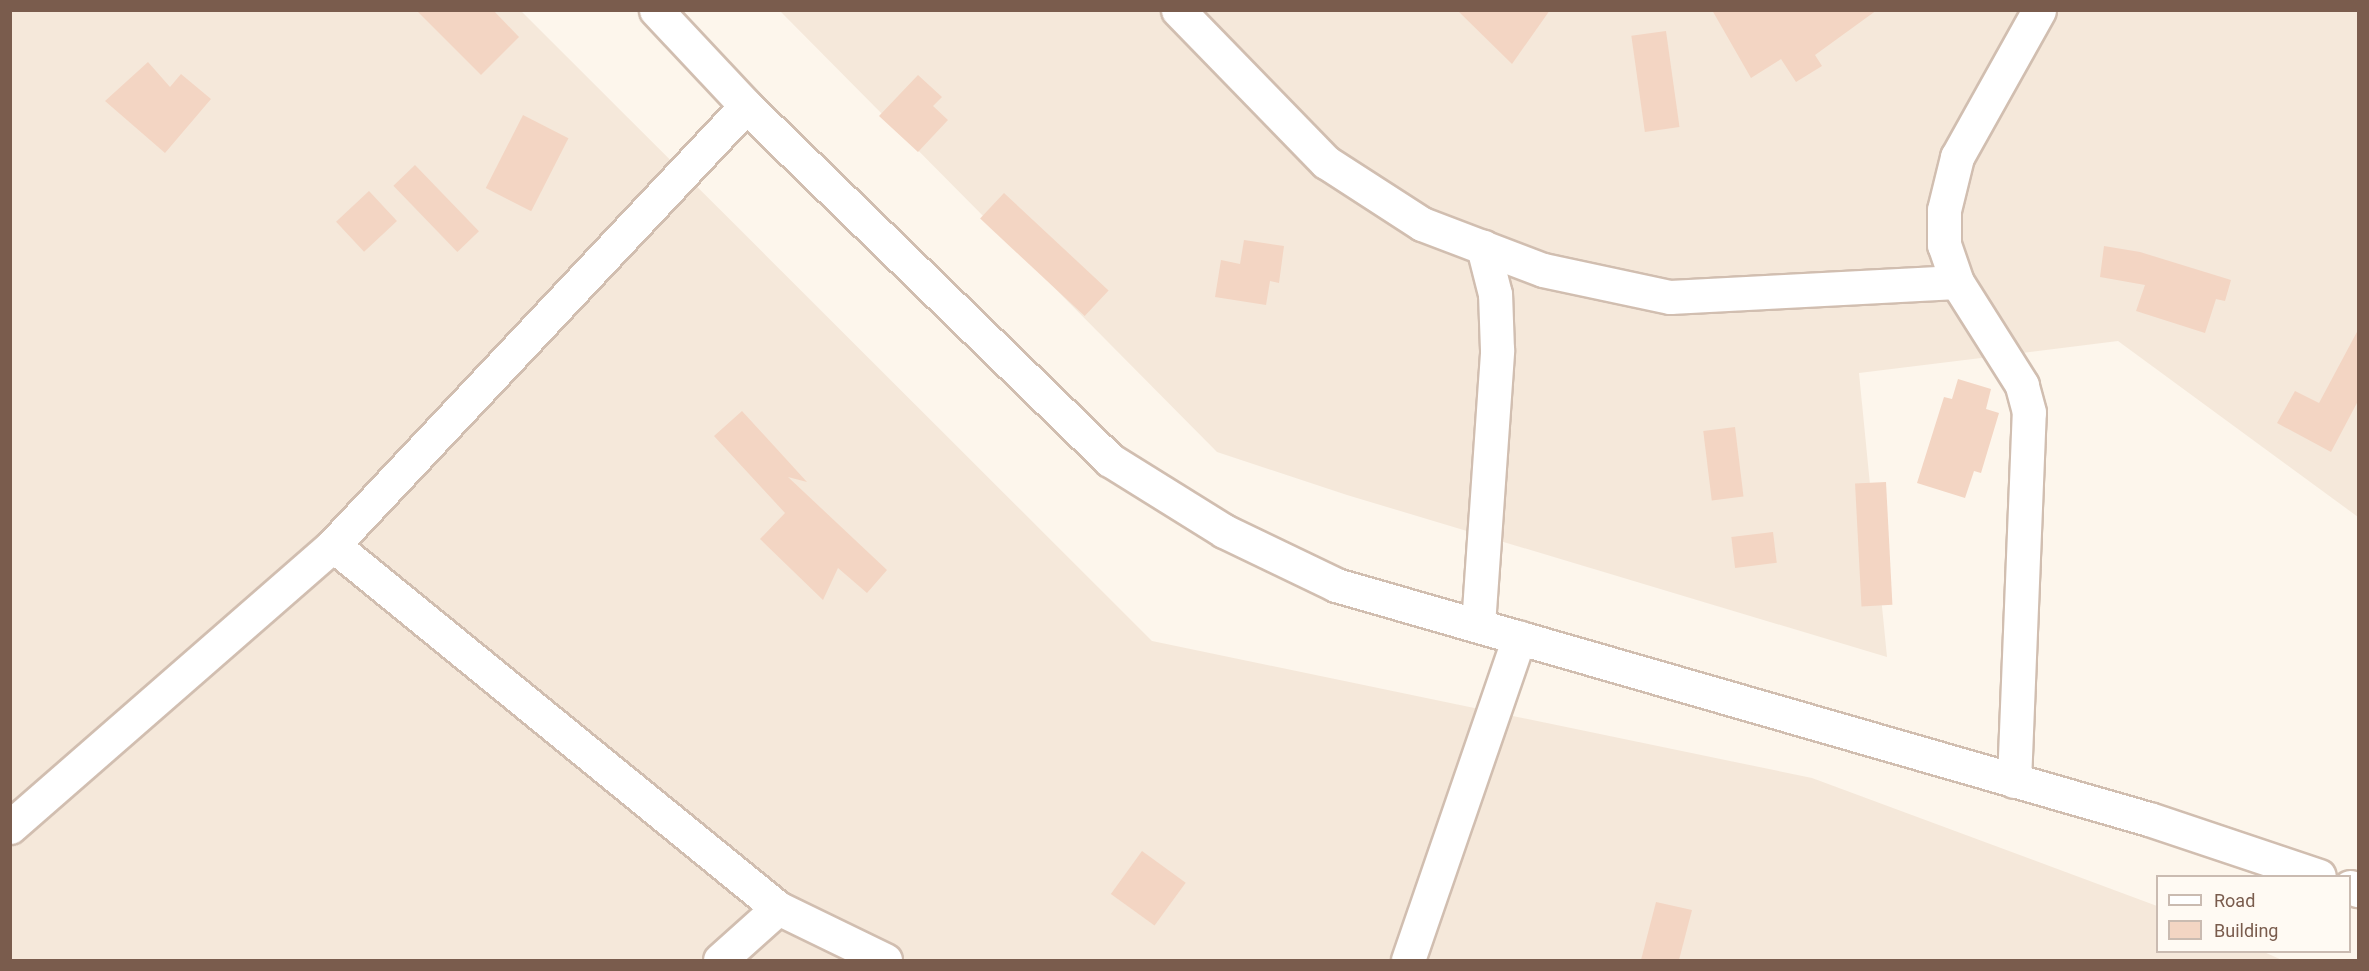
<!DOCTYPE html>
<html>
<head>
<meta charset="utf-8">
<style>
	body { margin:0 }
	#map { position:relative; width:2369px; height:971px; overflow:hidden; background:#fdf6ec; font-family:Roboto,sans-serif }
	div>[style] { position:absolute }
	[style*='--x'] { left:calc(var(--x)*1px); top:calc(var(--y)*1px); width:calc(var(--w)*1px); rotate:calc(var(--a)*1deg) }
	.residential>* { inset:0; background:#f5e8da }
	.building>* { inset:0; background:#f3d5c3; transform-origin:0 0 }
	.roads { filter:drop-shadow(2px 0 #d1beb0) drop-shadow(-2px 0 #d1beb0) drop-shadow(0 2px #d1beb0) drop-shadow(0 -2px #d1beb0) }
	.minor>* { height:33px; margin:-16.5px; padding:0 16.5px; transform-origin:16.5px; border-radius:16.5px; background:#fff }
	span { translate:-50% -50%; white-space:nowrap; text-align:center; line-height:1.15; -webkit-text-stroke:4.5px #fffaf3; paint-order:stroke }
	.frame { position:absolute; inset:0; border:12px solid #7a5c4d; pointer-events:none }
	.legend { position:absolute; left:2156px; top:875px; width:195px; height:78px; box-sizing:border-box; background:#fffaf3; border:2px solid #cabbb1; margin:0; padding:8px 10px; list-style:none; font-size:18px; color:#7a5c4d }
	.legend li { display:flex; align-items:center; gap:12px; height:30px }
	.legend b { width:30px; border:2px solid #cabbb1 }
</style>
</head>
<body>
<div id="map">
	<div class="residential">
		<div style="clip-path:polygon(10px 11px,521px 11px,1152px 641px,1812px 778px,2157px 906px,2158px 952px,2264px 952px,2282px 960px,11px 960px)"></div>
		<div style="clip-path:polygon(780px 11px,2358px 11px,2358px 517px,2118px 341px,1859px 373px,1887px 657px,1347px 495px,1217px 452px)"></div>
	</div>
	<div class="building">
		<div style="clip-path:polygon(416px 10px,493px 10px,519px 37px,481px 75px)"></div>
		<div style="clip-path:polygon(1457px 10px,1550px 10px,1512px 64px)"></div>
		<div style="clip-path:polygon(1712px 10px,1877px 10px,1815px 55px,1822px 66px,1796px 82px,1781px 59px,1751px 78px)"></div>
		<div style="left:1666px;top:31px;width:97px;height:35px;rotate:82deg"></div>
		<div style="clip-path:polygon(148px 62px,170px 87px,181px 74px,211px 99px,165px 153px,105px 101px)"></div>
		<div style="clip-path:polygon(918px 75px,942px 97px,933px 106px,948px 120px,918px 152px,879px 116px)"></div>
		<div style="left:523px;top:115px;width:51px;height:82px;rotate:27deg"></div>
		<div style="left:415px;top:165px;width:92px;height:30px;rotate:46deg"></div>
		<div style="left:369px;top:191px;width:41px;height:45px;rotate:47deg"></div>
		<div style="left:1004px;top:193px;width:143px;height:35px;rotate:43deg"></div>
		<div style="clip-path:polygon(1244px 240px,1284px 246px,1279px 283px,1270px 281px,1266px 305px,1215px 297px,1221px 260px,1240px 264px)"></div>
		<div style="clip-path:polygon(2104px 246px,2140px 252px,2231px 280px,2225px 301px,2216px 299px,2205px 333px,2136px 311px,2145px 285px,2100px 277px)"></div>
		<div style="clip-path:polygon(2358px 330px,2358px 401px,2331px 452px,2277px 423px,2295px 391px,2319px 403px)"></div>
		<div style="clip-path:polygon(1958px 379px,1991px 389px,1986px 409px,1999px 413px,1981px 473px,1974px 471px,1965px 498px,1917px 483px,1944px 397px,1952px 399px)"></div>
		<div style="clip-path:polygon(742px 411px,807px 482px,788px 477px,887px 570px,867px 593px,838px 568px,823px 600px,760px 539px,785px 513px,714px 436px)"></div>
		<div style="left:1735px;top:427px;width:70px;height:32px;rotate:83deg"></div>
		<div style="left:1886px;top:482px;width:123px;height:31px;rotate:87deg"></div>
		<div style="left:1773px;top:532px;width:31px;height:42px;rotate:83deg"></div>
		<div style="left:1142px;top:851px;width:54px;height:53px;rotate:36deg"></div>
		<div style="clip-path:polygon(1656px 902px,1692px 910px,1679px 960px,1641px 960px)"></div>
	</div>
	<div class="roads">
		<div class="minor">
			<div style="--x:656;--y:10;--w:132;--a:46.8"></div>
			<div style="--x:746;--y:106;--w:508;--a:44.2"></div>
			<div style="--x:1110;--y:460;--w:134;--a:31.9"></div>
			<div style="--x:1224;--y:531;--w:124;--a:25.7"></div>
			<div style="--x:1336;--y:585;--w:846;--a:16.06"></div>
			<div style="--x:2149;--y:819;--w:179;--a:18.5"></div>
			<div style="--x:1178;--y:10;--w:212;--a:45.8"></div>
			<div style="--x:1326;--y:162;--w:114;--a:32.9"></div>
			<div style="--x:1422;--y:224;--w:129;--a:20.8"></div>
			<div style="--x:1543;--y:270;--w:130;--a:12"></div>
			<div style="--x:1670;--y:297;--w:287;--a:-3"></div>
			<div style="--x:333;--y:545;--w:574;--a:39.21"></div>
			<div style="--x:778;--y:908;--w:119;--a:25.9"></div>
			<div style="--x:1478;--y:625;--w:276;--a:-86"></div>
			<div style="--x:1497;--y:350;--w:56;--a:-92"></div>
			<div style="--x:1495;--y:294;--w:49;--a:-104.3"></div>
			<div style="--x:2014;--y:781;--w:369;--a:-87.7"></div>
			<div style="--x:2029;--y:412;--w:28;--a:-105"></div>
			<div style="--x:2022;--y:385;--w:122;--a:-122.3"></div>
			<div style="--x:1957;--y:282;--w:39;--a:-109"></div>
			<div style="--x:1944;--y:245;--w:35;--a:-90"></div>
			<div style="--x:1944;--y:210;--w:55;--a:-76.2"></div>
			<div style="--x:1957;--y:157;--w:168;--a:-60.8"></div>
			<div style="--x:10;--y:827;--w:429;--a:-41.1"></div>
			<div style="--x:333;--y:545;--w:603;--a:-46.75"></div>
			<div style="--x:2350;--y:887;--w:9;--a:21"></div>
			<div style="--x:720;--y:960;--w:78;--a:-41.9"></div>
			<div style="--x:1408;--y:960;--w:341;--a:-71"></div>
		</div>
	</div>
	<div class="frame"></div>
	<ul class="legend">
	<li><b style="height:8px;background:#fff"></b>Road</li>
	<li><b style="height:16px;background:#f3d5c3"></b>Building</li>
	</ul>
</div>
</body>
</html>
